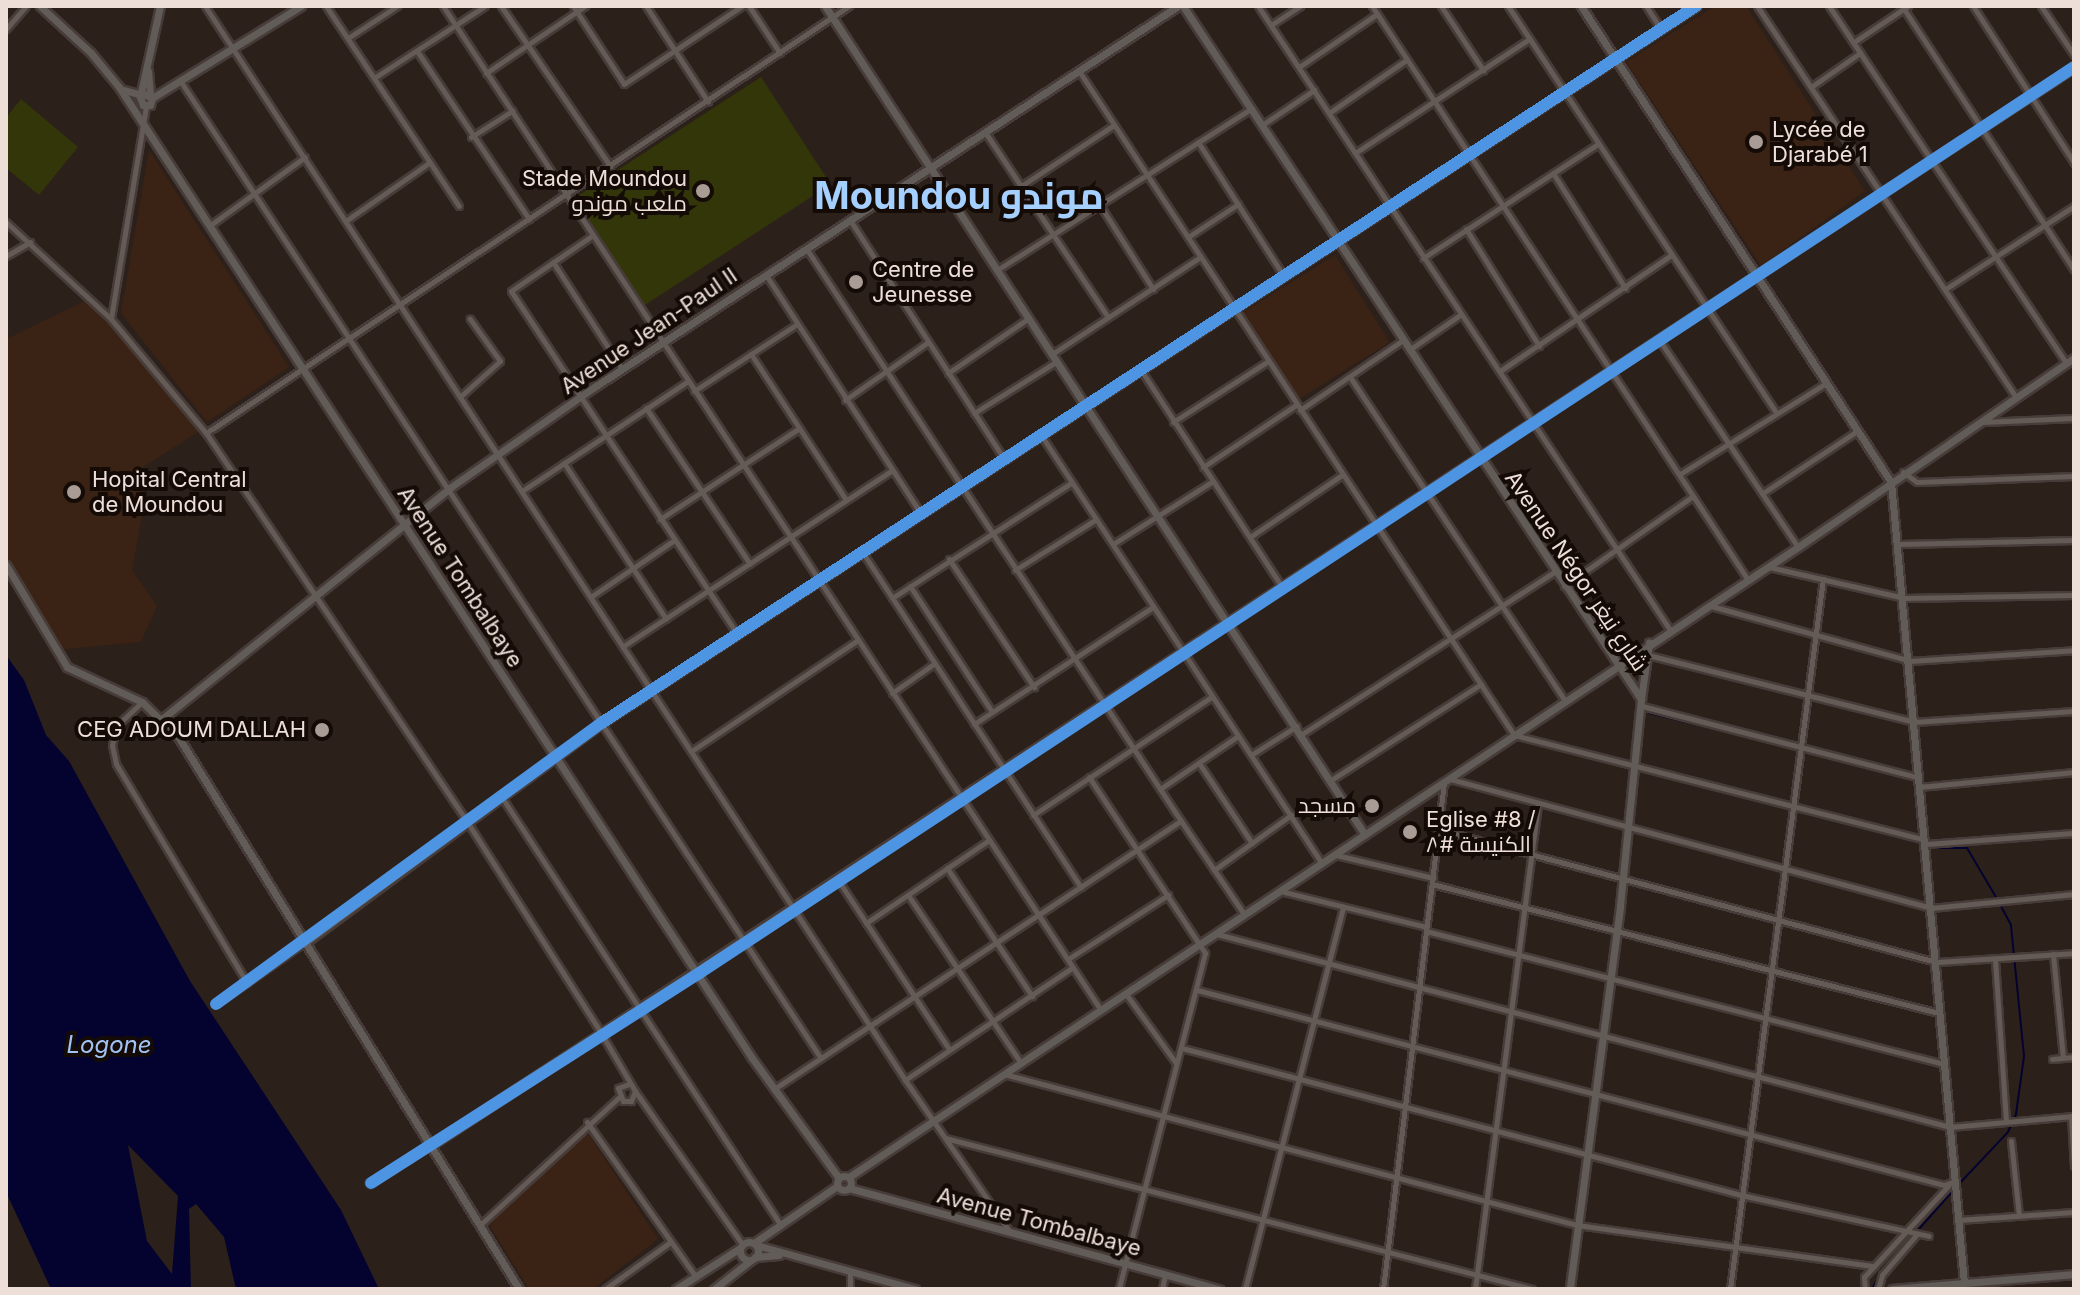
<!DOCTYPE html>
<html>
<head>
<meta charset="utf-8">
<style>
	body { margin:0 }
	#map { position:relative; width:2080px; height:1295px; overflow:hidden; background:#2c201a; font-family:Inter,Cairo,sans-serif }
	div>[style] { position:absolute }
	[style*='--x'] { left:calc(var(--x)*1px); top:calc(var(--y)*1px); width:calc(var(--w)*1px); rotate:calc(var(--a)*1deg) }
	.built>* { inset:0; background:#3a2214; transform-origin:0 0 }
	.green>* { inset:0; background:#323609; transform-origin:0 0 }
	.water>* { inset:0; background:#040330 }
	.stream>* { height:2px; margin:-1px; padding:0 1px; transform-origin:1px; border-radius:1px; background:#040330 }
	.roads { filter:drop-shadow(2px 0 #473c39) drop-shadow(-2px 0 #473c39) drop-shadow(0 2px #473c39) drop-shadow(0 -2px #473c39) }
	.street>* { height:5px; margin:-2.5px; padding:0 2.5px; transform-origin:2.5px; border-radius:2.5px; background:#645b56 }
	.secondary>* { height:7px; margin:-3.5px; padding:0 3.5px; transform-origin:3.5px; border-radius:3.5px; background:#625c58 }
	.secondary>.ring { margin:-3.5px; padding:0; box-sizing:content-box; background:none; border:7px solid #625c58; border-radius:50% }
	.cycleway>* { height:12px; margin:-6px; padding:0 6px; transform-origin:6px; border-radius:6px; background:#4d94e3 }
	.dots>* { width:22px; height:22px; translate:-50% -50%; box-sizing:border-box; border:4px solid #140b06; border-radius:50% }
	span { translate:-50% -50%; white-space:nowrap; text-align:center; line-height:1.15; -webkit-text-stroke:8px #140b06; paint-order:stroke }
	.poi-label { font-size:22px; color:#edded7 }
	.left { translate:0 -50%; text-align:left }
	.right { translate:-100% -50%; text-align:right }
	.street-label { font-size:22px; color:#edded7 }
	.water-label { font-size:24px; color:#a2c2f4; font-style:italic }
	.town-label { font-size:38px; color:#a4cffe; font-weight:700 }
	.frame { position:absolute; inset:0; border:8px solid #edded7; pointer-events:none }
</style>
</head>
<body>
<div id="map">
	<div class="built">
		<div style="clip-path:polygon(1715px 6px,1746px 6px,1865px 191px,1761px 266px,1626px 62px)"></div>
		<div style="clip-path:polygon(149px 150px,289px 367px,207px 422px,121px 313px)"></div>
		<div style="left:1335px;top:255px;width:103px;height:110px;rotate:58deg"></div>
		<div style="clip-path:polygon(85px 301px,125px 340px,200px 431px,143px 467px,142px 516px,132px 570px,157px 606px,141px 642px,55px 650px,6px 559px,6px 339px)"></div>
		<div style="clip-path:polygon(587px 1132px,658px 1239px,593px 1289px,529px 1289px,489px 1225px)"></div>
	</div>
	<div class="green">
		<div style="left:761px;top:77px;width:128px;height:222px;rotate:57deg"></div>
		<div style="clip-path:polygon(21px 99px,78px 147px,39px 195px,6px 168px,6px 118px)"></div>
	</div>
	<div class="water">
		<div style="clip-path:polygon(evenodd,6px 655px,24px 680px,46px 735px,69px 761px,190px 981px,341px 1210px,379px 1289px,236px 1289px,224px 1237px,196px 1204px,189px 1209px,191px 1289px,51px 1289px,6px 1192px,6px 655px,128px 1145px,178px 1196px,172px 1274px,147px 1241px,128px 1145px)"></div>
	</div>
	<div class="stream">
		<div style="--x:1649;--y:713;--w:195;--a:13.7"></div>
		<div style="--x:1928;--y:848;--w:39;--a:0"></div>
		<div style="--x:1967;--y:848;--w:59;--a:59.5"></div>
		<div style="--x:1959;--y:1184;--w:71;--a:-46.7"></div>
		<div style="--x:2008;--y:1132;--w:20;--a:-66"></div>
		<div style="--x:2016;--y:1114;--w:59;--a:-82.1"></div>
		<div style="--x:2024;--y:1056;--w:132;--a:-95.7"></div>
		<div style="--x:2011;--y:925;--w:24;--a:-118"></div>
		<div style="--x:1911;--y:1238;--w:62;--a:-48.3"></div>
		<div style="--x:1872;--y:1289;--w:18;--a:-61"></div>
	</div>
	<div class="roads">
		<div class="street">
			<div style="--x:205;--y:6;--w:1282;--a:56.9"></div>
			<div style="--x:905;--y:1080;--w:185;--a:55.4"></div>
			<div style="--x:326;--y:6;--w:240;--a:56.4"></div>
			<div style="--x:443;--y:6;--w:1199;--a:56.77"></div>
			<div style="--x:501;--y:6;--w:194;--a:55.7"></div>
			<div style="--x:573;--y:6;--w:93;--a:56.8"></div>
			<div style="--x:624;--y:84;--w:141;--a:-33.5"></div>
			<div style="--x:646;--y:6;--w:114;--a:57.1"></div>
			<div style="--x:749;--y:6;--w:56;--a:56.6"></div>
			<div style="--x:1258;--y:6;--w:748;--a:56.56"></div>
			<div style="--x:1372;--y:6;--w:686;--a:56.77"></div>
			<div style="--x:1441;--y:6;--w:77;--a:56.7"></div>
			<div style="--x:1508;--y:6;--w:486;--a:56.6"></div>
			<div style="--x:1646;--y:6;--w:27;--a:57"></div>
			<div style="--x:1757;--y:6;--w:469;--a:56.5"></div>
			<div style="--x:1829;--y:6;--w:429;--a:56.4"></div>
			<div style="--x:1902;--y:6;--w:315;--a:56.9"></div>
			<div style="--x:1973;--y:6;--w:187;--a:57.2"></div>
			<div style="--x:2041;--y:6;--w:59;--a:56"></div>
			<div style="--x:1271;--y:25;--w:35;--a:-33"></div>
			<div style="--x:6;--y:29;--w:30;--a:-49"></div>
			<div style="--x:348;--y:38;--w:59;--a:-33.1"></div>
			<div style="--x:1854;--y:42;--w:65;--a:-33.7"></div>
			<div style="--x:417;--y:51;--w:202;--a:56.3"></div>
			<div style="--x:1299;--y:67;--w:94;--a:-34.2"></div>
			<div style="--x:1079;--y:71;--w:794;--a:56.77"></div>
			<div style="--x:1514;--y:735;--w:424;--a:14.3"></div>
			<div style="--x:486;--y:73;--w:120;--a:-34.1"></div>
			<div style="--x:374;--y:78;--w:132;--a:-33"></div>
			<div style="--x:181;--y:82;--w:1166;--a:56.76"></div>
			<div style="--x:1811;--y:87;--w:60;--a:-34.8"></div>
			<div style="--x:1329;--y:113;--w:93;--a:-34.5"></div>
			<div style="--x:1262;--y:125;--w:63;--a:-33.9"></div>
			<div style="--x:985;--y:132;--w:222;--a:56.4"></div>
			<div style="--x:471;--y:137;--w:49;--a:-32.4"></div>
			<div style="--x:1198;--y:142;--w:158;--a:57.4"></div>
			<div style="--x:1355;--y:153;--w:208;--a:-33.2"></div>
			<div style="--x:1553;--y:173;--w:136;--a:57.9"></div>
			<div style="--x:1021;--y:186;--w:111;--a:-33.3"></div>
			<div style="--x:1098;--y:202;--w:103;--a:57.7"></div>
			<div style="--x:347;--y:220;--w:101;--a:-34.9"></div>
			<div style="--x:850;--y:220;--w:284;--a:57.2"></div>
			<div style="--x:6;--y:222;--w:143;--a:42.7"></div>
			<div style="--x:111;--y:319;--w:148;--a:50.2"></div>
			<div style="--x:206;--y:433;--w:466;--a:56.1"></div>
			<div style="--x:466;--y:820;--w:252;--a:57.6"></div>
			<div style="--x:601;--y:1033;--w:67;--a:59.6"></div>
			<div style="--x:635;--y:1091;--w:11;--a:112"></div>
			<div style="--x:631;--y:1101;--w:8;--a:180"></div>
			<div style="--x:623;--y:1101;--w:14;--a:-111"></div>
			<div style="--x:618;--y:1088;--w:12;--a:-20"></div>
			<div style="--x:209;--y:226;--w:118;--a:-35.7"></div>
			<div style="--x:1466;--y:229;--w:138;--a:58"></div>
			<div style="--x:593;--y:235;--w:99;--a:145.7"></div>
			<div style="--x:511;--y:291;--w:411;--a:56.6"></div>
			<div style="--x:1188;--y:237;--w:60;--a:-33.4"></div>
			<div style="--x:806;--y:248;--w:685;--a:56.8"></div>
			<div style="--x:6;--y:256;--w:28;--a:-30"></div>
			<div style="--x:1423;--y:258;--w:209;--a:-33.1"></div>
			<div style="--x:553;--y:262;--w:127;--a:57.2"></div>
			<div style="--x:997;--y:270;--w:301;--a:-32.4"></div>
			<div style="--x:766;--y:275;--w:285;--a:57"></div>
			<div style="--x:1947;--y:288;--w:151;--a:-32.8"></div>
			<div style="--x:111;--y:318;--w:215;--a:-80.6"></div>
			<div style="--x:1660;--y:341;--w:248;--a:56.2"></div>
			<div style="--x:1409;--y:350;--w:62;--a:-34.5"></div>
			<div style="--x:751;--y:354;--w:174;--a:56.9"></div>
			<div style="--x:1052;--y:354;--w:177;--a:-33.2"></div>
			<div style="--x:1141;--y:370;--w:259;--a:57"></div>
			<div style="--x:1500;--y:371;--w:205;--a:-34.1"></div>
			<div style="--x:948;--y:373;--w:98;--a:-34.2"></div>
			<div style="--x:1350;--y:377;--w:390;--a:56.4"></div>
			<div style="--x:694;--y:391;--w:123;--a:-33"></div>
			<div style="--x:462;--y:395;--w:51;--a:-41.8"></div>
			<div style="--x:500;--y:361;--w:52;--a:-125.5"></div>
			<div style="--x:845;--y:400;--w:101;--a:-34.9"></div>
			<div style="--x:646;--y:408;--w:187;--a:56.3"></div>
			<div style="--x:1300;--y:410;--w:125;--a:-34.2"></div>
			<div style="--x:974;--y:413;--w:97;--a:-31.9"></div>
			<div style="--x:1173;--y:422;--w:112;--a:-32.6"></div>
			<div style="--x:1983;--y:422;--w:91;--a:-2.5"></div>
			<div style="--x:206;--y:433;--w:772;--a:-33.59"></div>
			<div style="--x:1041;--y:435;--w:511;--a:56.75"></div>
			<div style="--x:564;--y:463;--w:186;--a:56.8"></div>
			<div style="--x:1203;--y:467;--w:112;--a:-33.7"></div>
			<div style="--x:1903;--y:472;--w:17;--a:36"></div>
			<div style="--x:1917;--y:482;--w:157;--a:-2.2"></div>
			<div style="--x:1680;--y:474;--w:172;--a:-31.9"></div>
			<div style="--x:522;--y:491;--w:199;--a:-33.5"></div>
			<div style="--x:1763;--y:493;--w:113;--a:-33.4"></div>
			<div style="--x:660;--y:519;--w:165;--a:-33.1"></div>
			<div style="--x:1250;--y:537;--w:111;--a:-34"></div>
			<div style="--x:1113;--y:544;--w:118;--a:-32.2"></div>
			<div style="--x:1900;--y:544;--w:174;--a:-1.3"></div>
			<div style="--x:863;--y:553;--w:399;--a:56.9"></div>
			<div style="--x:949;--y:559;--w:154;--a:56.4"></div>
			<div style="--x:1769;--y:567;--w:139;--a:12.9"></div>
			<div style="--x:1904;--y:598;--w:170;--a:-1"></div>
			<div style="--x:1015;--y:570;--w:94;--a:-32"></div>
			<div style="--x:910;--y:586;--w:150;--a:56.9"></div>
			<div style="--x:1564;--y:586;--w:157;--a:-34.9"></div>
			<div style="--x:592;--y:596;--w:98;--a:-34.2"></div>
			<div style="--x:892;--y:598;--w:213;--a:-32.7"></div>
			<div style="--x:1711;--y:606;--w:206;--a:15.4"></div>
			<div style="--x:1910;--y:661;--w:164;--a:-3.8"></div>
			<div style="--x:625;--y:645;--w:319;--a:-33.2"></div>
			<div style="--x:1648;--y:655;--w:274;--a:14.1"></div>
			<div style="--x:1914;--y:722;--w:160;--a:-3.9"></div>
			<div style="--x:892;--y:693;--w:52;--a:-34.9"></div>
			<div style="--x:142;--y:702;--w:34;--a:137"></div>
			<div style="--x:117;--y:725;--w:21;--a:104"></div>
			<div style="--x:112;--y:745;--w:19;--a:78"></div>
			<div style="--x:116;--y:764;--w:255;--a:59.1"></div>
			<div style="--x:1642;--y:706;--w:284;--a:14.5"></div>
			<div style="--x:974;--y:724;--w:214;--a:-33.2"></div>
			<div style="--x:1302;--y:734;--w:300;--a:-32.7"></div>
			<div style="--x:693;--y:750;--w:198;--a:-33.7"></div>
			<div style="--x:1251;--y:755;--w:54;--a:-32.2"></div>
			<div style="--x:1199;--y:763;--w:96;--a:56.5"></div>
			<div style="--x:1089;--y:777;--w:211;--a:56.6"></div>
			<div style="--x:1205;--y:953;--w:347;--a:104.4"></div>
			<div style="--x:1450;--y:779;--w:498;--a:15"></div>
			<div style="--x:1931;--y:908;--w:144;--a:-5.6"></div>
			<div style="--x:1331;--y:780;--w:178;--a:-32.6"></div>
			<div style="--x:1919;--y:787;--w:156;--a:-5.5"></div>
			<div style="--x:1160;--y:789;--w:94;--a:-34.2"></div>
			<div style="--x:501;--y:796;--w:511;--a:56.9"></div>
			<div style="--x:1033;--y:815;--w:214;--a:-33.5"></div>
			<div style="--x:1440;--y:830;--w:513;--a:14.9"></div>
			<div style="--x:1936;--y:962;--w:138;--a:-3.7"></div>
			<div style="--x:1926;--y:844;--w:148;--a:-4.3"></div>
			<div style="--x:1336;--y:855;--w:100;--a:13.3"></div>
			<div style="--x:947;--y:868;--w:154;--a:56.4"></div>
			<div style="--x:1214;--y:870;--w:95;--a:-35.5"></div>
			<div style="--x:838;--y:880;--w:202;--a:56.7"></div>
			<div style="--x:1432;--y:884;--w:523;--a:14.28"></div>
			<div style="--x:1280;--y:891;--w:151;--a:13.8"></div>
			<div style="--x:908;--y:895;--w:202;--a:56.1"></div>
			<div style="--x:866;--y:923;--w:148;--a:-34"></div>
			<div style="--x:1426;--y:931;--w:535;--a:14.4"></div>
			<div style="--x:1217;--y:934;--w:758;--a:14.75"></div>
			<div style="--x:1950;--y:1127;--w:124;--a:-5.1"></div>
			<div style="--x:2053;--y:954;--w:104;--a:84.5"></div>
			<div style="--x:1068;--y:959;--w:119;--a:-32.6"></div>
			<div style="--x:1995;--y:960;--w:162;--a:86.1"></div>
			<div style="--x:1197;--y:990;--w:772;--a:14.63"></div>
			<div style="--x:1944;--y:1185;--w:12;--a:-20"></div>
			<div style="--x:1126;--y:994;--w:85;--a:54.1"></div>
			<div style="--x:216;--y:1004;--w:110;--a:-35"></div>
			<div style="--x:1182;--y:1048;--w:578;--a:14.73"></div>
			<div style="--x:1741;--y:1195;--w:192;--a:12.3"></div>
			<div style="--x:2052;--y:1059;--w:22;--a:-5"></div>
			<div style="--x:1004;--y:1074;--w:593;--a:14.76"></div>
			<div style="--x:1577;--y:1225;--w:300;--a:7.9"></div>
			<div style="--x:905;--y:1080;--w:202;--a:-33.9"></div>
			<div style="--x:774;--y:1089;--w:487;--a:-33.4"></div>
			<div style="--x:1181;--y:821;--w:112;--a:55.9"></div>
			<div style="--x:635;--y:1091;--w:187;--a:55"></div>
			<div style="--x:2071;--y:1116;--w:50;--a:86.6"></div>
			<div style="--x:587;--y:1122;--w:189;--a:54.9"></div>
			<div style="--x:945;--y:1138;--w:606;--a:14.43"></div>
			<div style="--x:2011;--y:1141;--w:75;--a:83.9"></div>
			<div style="--x:371;--y:1183;--w:71;--a:-32.3"></div>
			<div style="--x:1958;--y:1220;--w:116;--a:-3.9"></div>
			<div style="--x:480;--y:1225;--w:188;--a:-42.6"></div>
			<div style="--x:605;--y:1289;--w:79;--a:-35.7"></div>
			<div style="--x:850;--y:1289;--w:15;--a:-90"></div>
			<div style="--x:1162;--y:1289;--w:14;--a:-78"></div>
			<div style="--x:1245;--y:1289;--w:394;--a:-75.6"></div>
			<div style="--x:1383;--y:1289;--w:511;--a:-83.14"></div>
			<div style="--x:1475;--y:1289;--w:488;--a:-82.6"></div>
			<div style="--x:1730;--y:1289;--w:716;--a:-82.54"></div>
			<div style="--x:1865;--y:1289;--w:12;--a:-95"></div>
			<div style="--x:1864;--y:1277;--w:125;--a:-47.3"></div>
			<div style="--x:1878;--y:1289;--w:15;--a:-74"></div>
			<div style="--x:1882;--y:1275;--w:54;--a:-49.5"></div>
		</div>
		<div class="secondary">
			<div style="--x:40;--y:6;--w:69;--a:42.7"></div>
			<div style="--x:91;--y:53;--w:44;--a:50.5"></div>
			<div style="--x:119;--y:87;--w:1159;--a:56.9"></div>
			<div style="--x:752;--y:1058;--w:148;--a:54.1"></div>
			<div style="--x:825;--y:6;--w:989;--a:56.92"></div>
			<div style="--x:1183;--y:6;--w:831;--a:56.54"></div>
			<div style="--x:1641;--y:699;--w:209;--a:95.8"></div>
			<div style="--x:1620;--y:907;--w:385;--a:97.5"></div>
			<div style="--x:1581;--y:6;--w:568;--a:56.93"></div>
			<div style="--x:1891;--y:482;--w:803;--a:84.79"></div>
			<div style="--x:148;--y:71;--w:24;--a:85"></div>
			<div style="--x:124;--y:90;--w:19;--a:16"></div>
			<div style="--x:144;--y:94;--w:9;--a:27"></div>
			<div style="--x:152;--y:98;--w:7;--a:106"></div>
			<div style="--x:150;--y:105;--w:7;--a:180"></div>
			<div style="--x:143;--y:105;--w:9;--a:-111"></div>
			<div style="--x:140;--y:97;--w:93;--a:-77.6"></div>
			<div style="--x:152;--y:98;--w:175;--a:-31.7"></div>
			<div style="--x:6;--y:565;--w:119;--a:59.1"></div>
			<div style="--x:67;--y:667;--w:83;--a:25"></div>
			<div style="--x:142;--y:702;--w:52;--a:44.2"></div>
			<div style="--x:179;--y:738;--w:647;--a:58.32"></div>
			<div style="--x:1641;--y:699;--w:57;--a:-81.9"></div>
			<div style="--x:163;--y:718;--w:369;--a:-38.7"></div>
			<div style="--x:451;--y:487;--w:177;--a:-34.9"></div>
			<div style="--x:596;--y:386;--w:695;--a:-33.14"></div>
			<div style="--x:307;--y:941;--w:368;--a:-36.5"></div>
			<div style="--x:603;--y:722;--w:1307;--a:-33.23"></div>
			<div style="--x:431;--y:1145;--w:1965;--a:-33.27"></div>
			<div class="ring" style="left:837px;top:1176px;width:7px;height:7px"></div>
			<div style="--x:849;--y:1177;--w:1139;--a:-33.58"></div>
			<div style="--x:1798;--y:547;--w:335;--a:-34.4"></div>
			<div style="--x:849;--y:1188;--w:384;--a:15.3"></div>
			<div class="ring" style="left:740px;top:1242px;width:11px;height:11px"></div>
			<div style="--x:754;--y:1243;--w:101;--a:-34.5"></div>
			<div style="--x:756;--y:1245;--w:165;--a:15.5"></div>
			<div style="--x:755;--y:1257;--w:24;--a:-5"></div>
			<div style="--x:676;--y:1289;--w:76;--a:-32.6"></div>
			<div style="--x:714;--y:1289;--w:47;--a:-38.1"></div>
			<div style="--x:1892;--y:1289;--w:183;--a:-4.7"></div>
		</div>
	</div>
	<div class="cycleway">
		<div style="--x:216;--y:1004;--w:479;--a:-36.1"></div>
		<div style="--x:603;--y:722;--w:1307;--a:-33.23"></div>
		<div style="--x:371;--y:1183;--w:388;--a:-32.6"></div>
		<div style="--x:698;--y:974;--w:1648;--a:-33.39"></div>
	</div>
	<div class="dots">
		<div style="left:1756px;top:142px;background:#a99c95"></div>
		<div style="left:703px;top:191px;background:#a99c95"></div>
		<div style="left:856px;top:282px;background:#a99c95"></div>
		<div style="left:74px;top:492px;background:#a99c95"></div>
		<div style="left:322px;top:730px;background:#a99c95"></div>
		<div style="left:1372px;top:806px;background:#a99c95"></div>
		<div style="left:1410px;top:832px;background:#a99c95"></div>
	</div>
	<div class="poi-label">
		<span class="left" style="left:1772px;top:142px">Lycée de<br>Djarabé 1</span>
		<span class="right" style="left:687px;top:191px">Stade Moundou<br>ملعب موندو</span>
		<span class="left" style="left:872px;top:282px">Centre de<br>Jeunesse</span>
		<span class="left" style="left:92px;top:492px">Hopital Central<br>de Moundou</span>
		<span class="right" style="left:306px;top:730px">CEG ADOUM DALLAH</span>
		<span class="right" style="left:1356px;top:806px">مسجد</span>
		<span class="left" style="left:1426px;top:832px">Eglise #8 /<br>الكنيسة #٨</span>
	</div>
	<div class="street-label">
		<span style="left:649px;top:331px;rotate:-34deg">Avenue Jean-Paul II</span>
		<span style="left:1576px;top:571px;rotate:56deg">Avenue Négor شارع نيغر</span>
		<span style="left:460px;top:577px;rotate:57deg">Avenue Tombalbaye</span>
		<span style="left:1039px;top:1222px;rotate:15deg">Avenue Tombalbaye</span>
	</div>
	<div class="water-label">
		<span style="left:109px;top:1045px">Logone</span>
	</div>
	<div class="town-label">
		<span style="left:959px;top:196px">Moundou موندو</span>
	</div>
	<div class="frame"></div>
</div>
</body>
</html>
